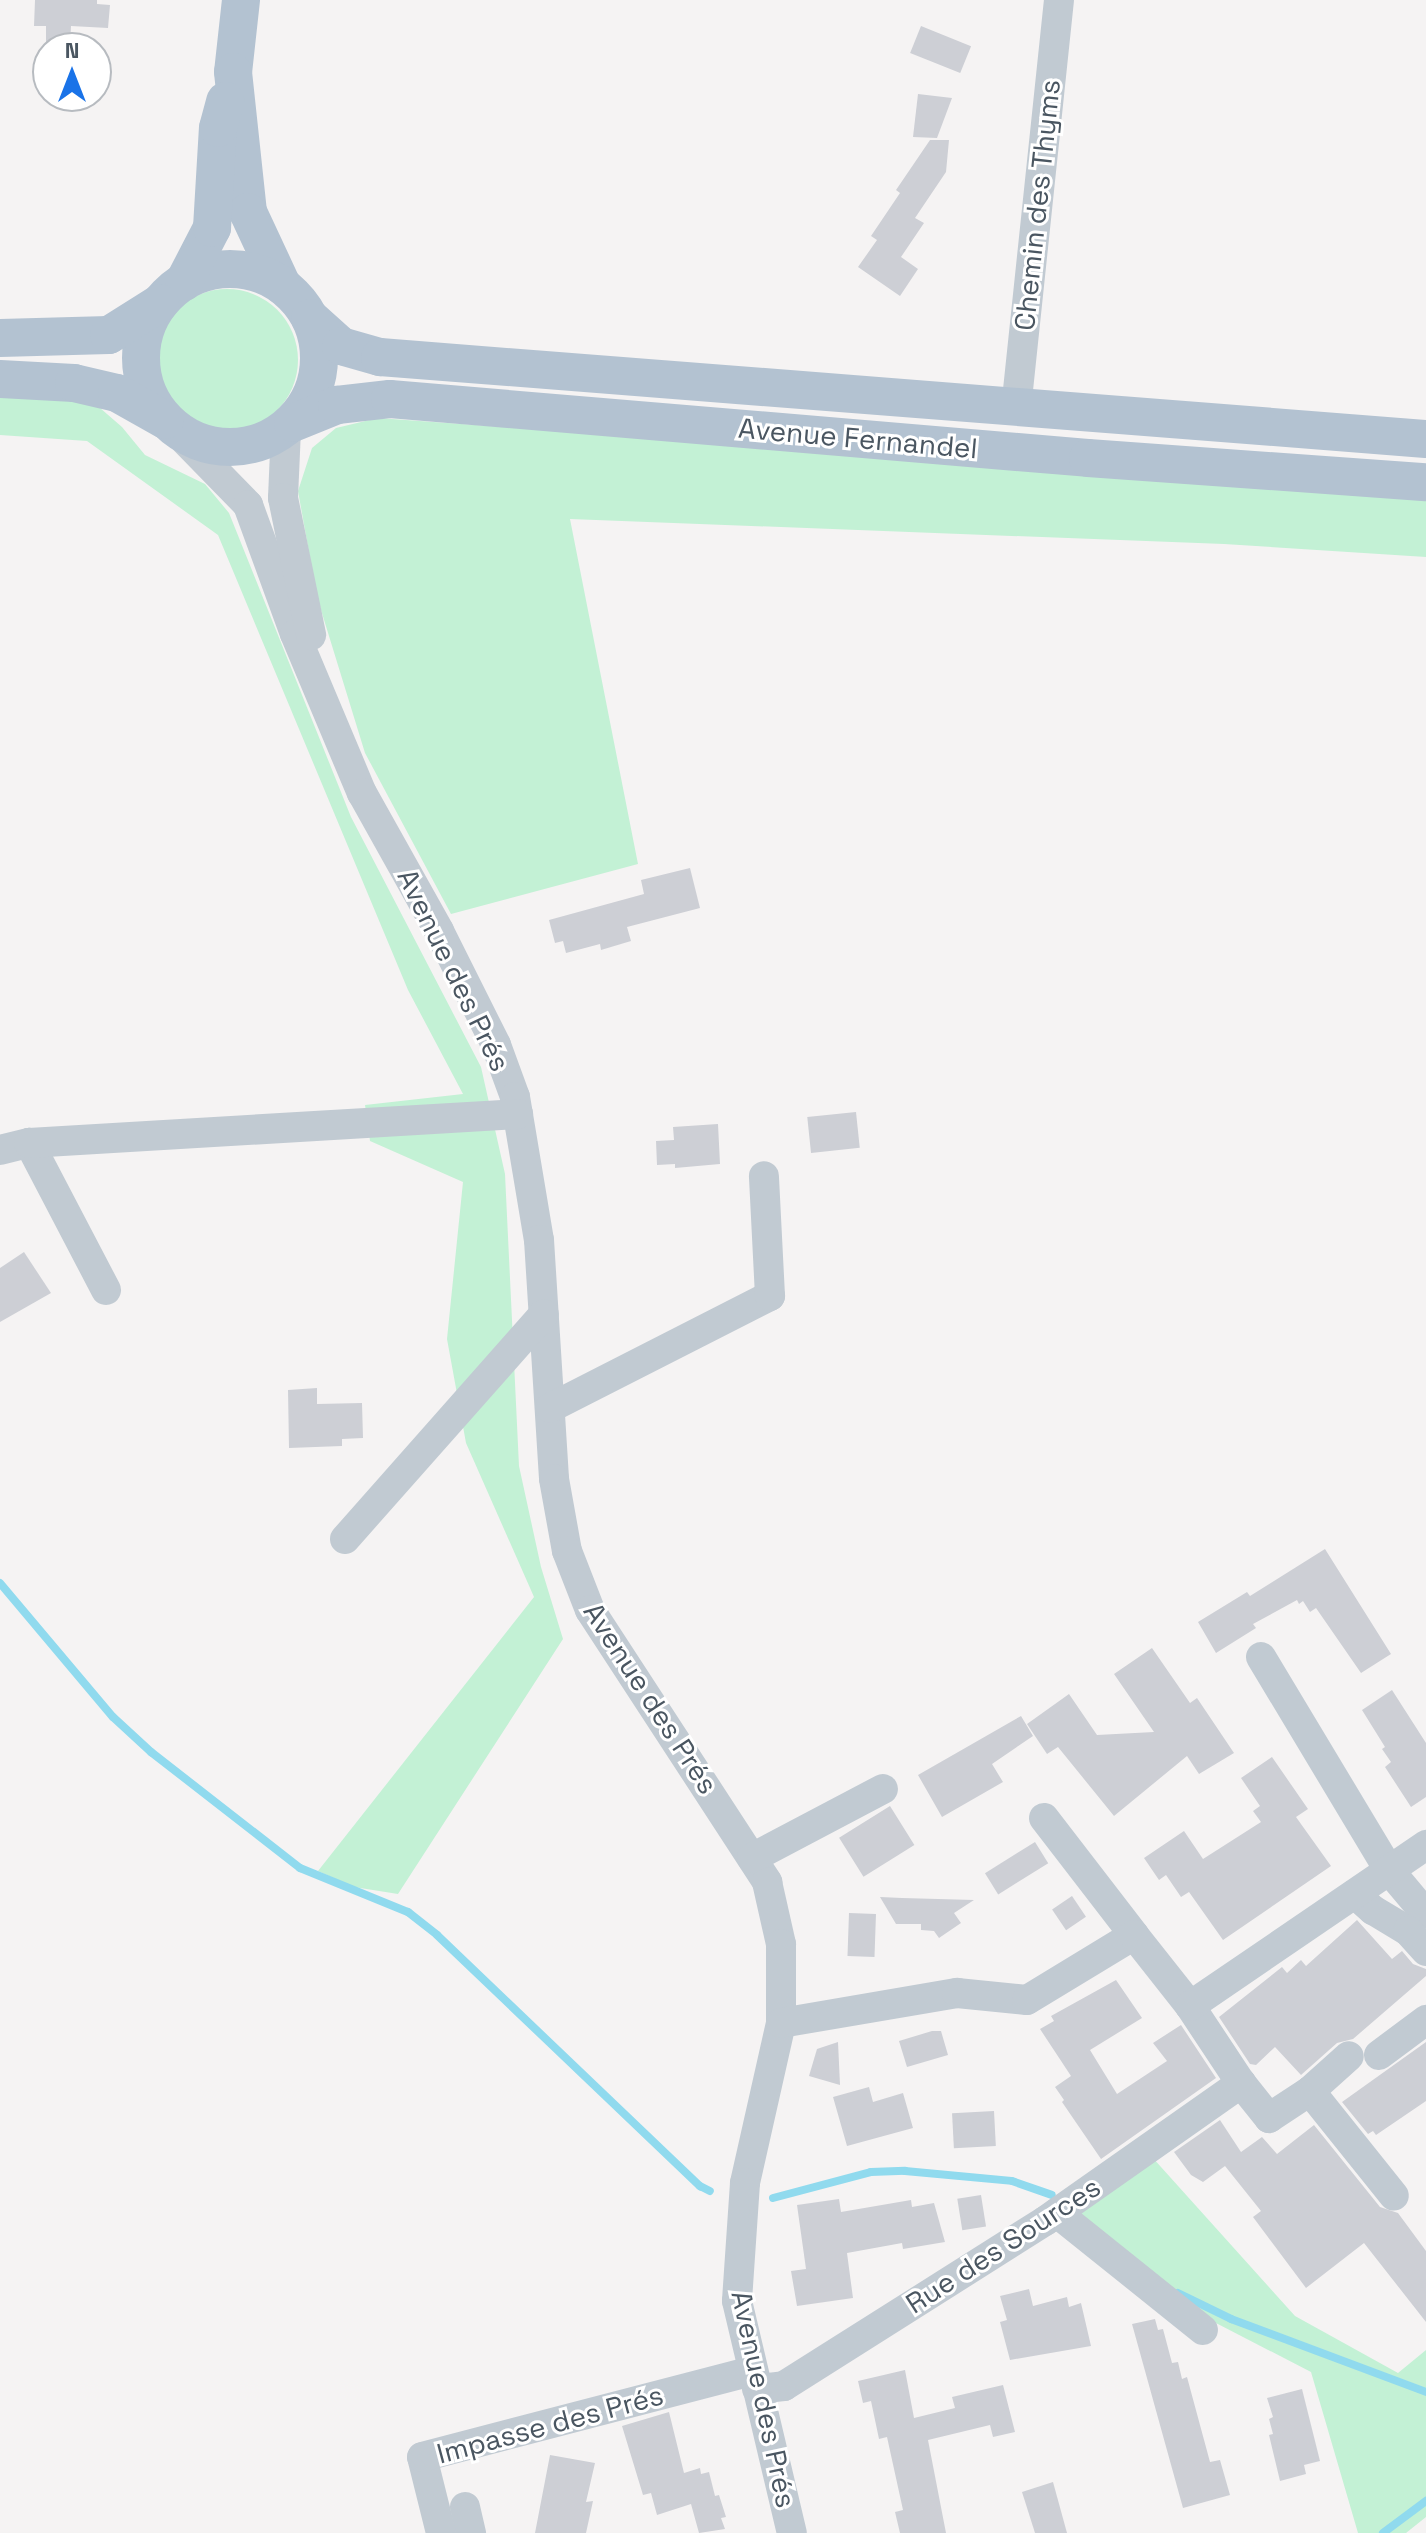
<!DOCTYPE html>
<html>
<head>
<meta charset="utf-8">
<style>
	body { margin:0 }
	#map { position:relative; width:1426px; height:2533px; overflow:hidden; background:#f5f3f3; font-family:"Space Grotesk",sans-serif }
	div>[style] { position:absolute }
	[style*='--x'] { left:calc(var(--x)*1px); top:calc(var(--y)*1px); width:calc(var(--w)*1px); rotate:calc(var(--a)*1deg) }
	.green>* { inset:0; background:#c3f1d5 }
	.round { border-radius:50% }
	.stream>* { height:8px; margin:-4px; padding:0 4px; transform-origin:4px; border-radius:4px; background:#90daee }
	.building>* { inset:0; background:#cdcfd5; transform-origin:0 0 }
	.minor>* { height:30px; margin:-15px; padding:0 15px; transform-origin:15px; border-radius:15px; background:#c1cad2 }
	.major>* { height:38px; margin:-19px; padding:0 19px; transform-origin:19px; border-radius:19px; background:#b3c2d1 }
	.major>.ring { margin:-19px; padding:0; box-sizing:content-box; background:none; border:38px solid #b3c2d1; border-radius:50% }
	span { translate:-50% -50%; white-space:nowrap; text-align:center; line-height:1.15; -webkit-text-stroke:6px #fff; paint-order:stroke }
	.street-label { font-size:28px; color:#4a5661 }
	.north { position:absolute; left:32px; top:32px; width:80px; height:80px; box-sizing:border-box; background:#fff; border:2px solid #b7bbc0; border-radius:50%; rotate:0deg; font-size:22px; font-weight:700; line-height:32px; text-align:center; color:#4a5661 }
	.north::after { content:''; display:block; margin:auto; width:28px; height:36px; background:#1a73e8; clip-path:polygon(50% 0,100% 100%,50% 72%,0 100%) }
</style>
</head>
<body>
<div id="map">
	<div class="green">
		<div class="round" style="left:156px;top:289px;width:142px;height:142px"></div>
		<div style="clip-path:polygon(0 389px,92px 401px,122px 427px,145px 455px,205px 484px,229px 513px,351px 817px,481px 1067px,505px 1174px,519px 1466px,541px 1567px,563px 1639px,398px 1894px,354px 1887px,318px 1871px,534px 1597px,466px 1443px,447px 1339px,463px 1182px,370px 1141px,365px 1105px,463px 1094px,408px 990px,218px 535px,87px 441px,0 435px)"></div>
		<div style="clip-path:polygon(378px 418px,1426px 494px,1426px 557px,1224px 544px,570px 519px,638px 864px,451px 914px,365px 753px,317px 597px,298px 491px,312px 448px,336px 428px)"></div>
		<div style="clip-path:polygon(1152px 2157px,1295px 2316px,1398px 2373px,1426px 2350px,1426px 2517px,1406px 2533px,1358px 2533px,1311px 2372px,1185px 2307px,1069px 2215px)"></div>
	</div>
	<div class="stream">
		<div style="--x:0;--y:1583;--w:175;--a:49.9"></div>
		<div style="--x:113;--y:1717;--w:52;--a:42.6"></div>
		<div style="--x:151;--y:1752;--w:189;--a:37.9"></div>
		<div style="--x:300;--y:1868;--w:117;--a:22.2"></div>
		<div style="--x:408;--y:1912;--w:37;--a:38"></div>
		<div style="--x:437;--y:1935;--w:364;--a:43.7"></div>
		<div style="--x:700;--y:2186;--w:11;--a:27"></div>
		<div style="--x:773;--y:2198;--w:101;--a:-14.9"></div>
		<div style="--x:871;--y:2172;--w:34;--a:-2"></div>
		<div style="--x:905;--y:2171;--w:107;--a:5.3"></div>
		<div style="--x:1012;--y:2181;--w:42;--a:19.3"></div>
		<div style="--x:1178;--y:2293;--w:59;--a:26.1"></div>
		<div style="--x:1231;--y:2319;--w:208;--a:20.5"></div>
		<div style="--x:1383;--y:2533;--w:54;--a:-36.7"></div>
	</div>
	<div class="building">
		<div style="clip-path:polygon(35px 0,97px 0,97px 4px,110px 5px,108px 28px,71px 26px,70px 44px,46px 43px,46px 26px,34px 26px)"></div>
		<div style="left:921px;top:26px;width:54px;height:29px;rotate:22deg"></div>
		<div style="clip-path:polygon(918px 94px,952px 98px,937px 138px,913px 137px)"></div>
		<div style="clip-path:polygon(930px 140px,949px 140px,946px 172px,915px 218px,924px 223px,901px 257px,918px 269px,900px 296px,858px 267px,877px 240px,871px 236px,900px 193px,896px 190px)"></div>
		<div style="clip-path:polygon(690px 868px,700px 908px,627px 927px,631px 941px,601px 950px,600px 944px,566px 953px,563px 941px,555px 943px,549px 920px,644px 894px,641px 880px)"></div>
		<div style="left:856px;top:1112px;width:36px;height:49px;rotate:84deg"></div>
		<div style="clip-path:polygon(718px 1124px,720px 1164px,675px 1168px,675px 1164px,657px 1165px,656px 1141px,674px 1140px,673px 1127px)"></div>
		<div style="clip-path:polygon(24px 1252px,51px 1293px,0 1322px,0 1268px)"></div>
		<div style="clip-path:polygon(317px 1388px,317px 1404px,362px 1403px,363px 1438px,342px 1439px,342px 1446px,289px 1448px,288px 1390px)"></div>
		<div style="clip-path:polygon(1325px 1549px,1391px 1654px,1361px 1673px,1316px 1608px,1310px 1612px,1303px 1601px,1299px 1604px,1297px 1600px,1253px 1624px,1256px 1628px,1216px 1653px,1198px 1622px,1247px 1592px,1250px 1596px)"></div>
		<div style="clip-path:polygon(1152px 1648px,1190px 1703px,1197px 1698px,1234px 1753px,1199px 1774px,1187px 1756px,1114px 1816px,1058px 1747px,1047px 1754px,1027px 1724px,1069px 1694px,1097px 1735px,1154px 1732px,1114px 1674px)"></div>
		<div style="clip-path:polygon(1392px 1690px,1426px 1743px,1426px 1797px,1411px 1807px,1385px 1767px,1391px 1762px,1382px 1749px,1385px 1747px,1362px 1710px)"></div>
		<div style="clip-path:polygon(1021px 1716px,1033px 1736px,992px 1764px,1003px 1782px,942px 1817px,918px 1775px)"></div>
		<div style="clip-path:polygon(1272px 1757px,1308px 1809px,1296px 1817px,1331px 1866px,1223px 1940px,1189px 1892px,1181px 1897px,1166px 1875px,1159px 1880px,1144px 1858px,1184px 1831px,1203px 1859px,1261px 1822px,1253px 1811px,1260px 1806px,1241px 1778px)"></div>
		<div style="left:890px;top:1806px;width:46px;height:60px;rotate:58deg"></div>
		<div style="left:1035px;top:1842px;width:25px;height:59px;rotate:58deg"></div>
		<div style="left:1072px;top:1896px;width:25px;height:24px;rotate:56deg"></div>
		<div style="clip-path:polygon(880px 1897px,902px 1898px,974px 1900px,954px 1913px,961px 1923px,939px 1938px,934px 1931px,921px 1930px,921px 1924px,896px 1924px)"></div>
		<div style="left:849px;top:1913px;width:27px;height:43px;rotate:2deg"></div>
		<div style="clip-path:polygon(1357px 1920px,1392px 1959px,1402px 1951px,1413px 1964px,1426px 1969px,1426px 1976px,1353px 2039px,1337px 2043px,1301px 2075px,1275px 2047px,1256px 2065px,1250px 2064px,1219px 2017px,1282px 1967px,1287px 1973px,1301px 1960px,1306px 1966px)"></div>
		<div style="clip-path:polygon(1116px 1980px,1142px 2018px,1090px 2050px,1117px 2094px,1167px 2061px,1153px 2043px,1181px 2025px,1216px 2078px,1101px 2159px,1062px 2102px,1064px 2100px,1055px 2087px,1071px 2076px,1040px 2029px,1054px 2021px,1051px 2016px)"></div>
		<div style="clip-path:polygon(932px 2031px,941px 2031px,948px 2055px,907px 2067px,899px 2041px)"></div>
		<div style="clip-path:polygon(838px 2042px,840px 2085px,809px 2076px,817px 2049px)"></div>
		<div style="clip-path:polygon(1426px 2042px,1426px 2101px,1376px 2135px,1373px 2131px,1368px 2134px,1342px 2102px)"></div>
		<div style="clip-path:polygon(869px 2087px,873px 2102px,903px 2093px,913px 2128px,847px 2146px,833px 2097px)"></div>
		<div style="left:994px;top:2111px;width:35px;height:42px;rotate:87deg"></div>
		<div style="clip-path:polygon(1220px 2120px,1241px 2152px,1262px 2137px,1277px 2154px,1314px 2125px,1380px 2207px,1398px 2213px,1426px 2251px,1426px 2322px,1364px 2243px,1306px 2288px,1253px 2217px,1261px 2211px,1225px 2166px,1203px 2182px,1191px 2175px,1174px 2152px)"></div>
		<div style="left:981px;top:2195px;width:32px;height:24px;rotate:81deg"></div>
		<div style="clip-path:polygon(839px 2199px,841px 2212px,911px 2200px,912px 2207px,934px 2203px,945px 2242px,903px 2249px,902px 2243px,847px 2253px,853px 2298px,797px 2306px,791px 2271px,806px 2269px,797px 2205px)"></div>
		<div style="clip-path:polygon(1029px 2289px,1033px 2306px,1067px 2297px,1069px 2307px,1081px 2303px,1091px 2346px,1010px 2360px,1000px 2322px,1007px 2320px,1000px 2296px)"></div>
		<div style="clip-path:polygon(1155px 2319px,1158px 2330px,1163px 2329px,1172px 2363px,1178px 2362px,1182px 2379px,1187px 2377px,1210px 2462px,1220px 2460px,1230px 2495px,1183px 2508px,1132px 2324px)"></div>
		<div style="clip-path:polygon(905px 2370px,914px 2418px,955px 2408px,952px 2397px,1003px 2385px,1015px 2432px,993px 2437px,990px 2425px,928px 2440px,946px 2533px,900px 2533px,895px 2512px,903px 2510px,887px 2437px,879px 2439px,871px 2401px,863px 2403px,858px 2381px)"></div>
		<div style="clip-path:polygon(1302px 2389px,1320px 2461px,1304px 2465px,1306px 2474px,1280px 2481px,1269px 2435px,1273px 2434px,1269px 2419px,1273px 2417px,1267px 2398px)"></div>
		<div style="clip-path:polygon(669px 2412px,684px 2473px,700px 2468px,701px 2474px,709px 2472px,715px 2496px,719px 2495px,726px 2517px,721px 2518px,725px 2529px,699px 2533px,691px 2504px,657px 2515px,651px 2493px,643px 2495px,622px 2426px)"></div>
		<div style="clip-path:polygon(550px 2455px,595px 2463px,586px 2502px,593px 2501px,586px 2533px,535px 2533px)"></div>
		<div style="clip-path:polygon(1053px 2482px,1067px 2533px,1035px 2533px,1022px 2492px)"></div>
	</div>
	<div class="minor">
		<div style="--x:1016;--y:409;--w:411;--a:-84"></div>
		<div style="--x:172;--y:427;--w:109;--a:45.7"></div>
		<div style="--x:248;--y:505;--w:137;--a:70"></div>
		<div style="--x:295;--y:634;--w:173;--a:67.2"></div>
		<div style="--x:362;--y:793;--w:158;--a:60.8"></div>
		<div style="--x:439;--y:931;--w:127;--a:63.4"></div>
		<div style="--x:496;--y:1045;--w:55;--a:69.9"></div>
		<div style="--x:515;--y:1097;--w:145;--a:80.5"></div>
		<div style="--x:539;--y:1240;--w:239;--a:86.4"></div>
		<div style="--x:554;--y:1479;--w:73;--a:79.8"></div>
		<div style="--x:567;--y:1551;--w:63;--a:68.7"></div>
		<div style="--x:590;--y:1610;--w:325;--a:56.9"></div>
		<div style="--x:767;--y:1882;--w:64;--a:77.3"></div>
		<div style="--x:781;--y:1944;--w:79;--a:90"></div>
		<div style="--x:781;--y:2023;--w:164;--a:102.7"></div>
		<div style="--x:745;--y:2183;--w:118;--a:93.9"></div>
		<div style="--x:737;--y:2301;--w:238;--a:76.7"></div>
		<div style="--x:286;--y:429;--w:69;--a:92.5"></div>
		<div style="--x:283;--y:498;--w:140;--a:78.4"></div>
		<div style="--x:0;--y:1150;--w:30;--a:-14"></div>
		<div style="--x:106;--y:1290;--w:166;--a:-117.6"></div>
		<div style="--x:29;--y:1143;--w:490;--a:-3.4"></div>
		<div style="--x:550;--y:1408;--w:247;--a:-27"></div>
		<div style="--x:770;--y:1296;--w:120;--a:-92.9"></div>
		<div style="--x:345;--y:1539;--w:300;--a:-48.5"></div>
		<div style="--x:1261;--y:1657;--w:249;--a:59"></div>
		<div style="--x:1389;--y:1870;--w:57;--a:49.9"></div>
		<div style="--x:1044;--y:1818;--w:148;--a:52.4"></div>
		<div style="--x:752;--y:1858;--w:148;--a:-27.8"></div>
		<div style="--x:1355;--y:1894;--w:24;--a:42"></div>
		<div style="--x:1373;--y:1910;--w:41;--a:31"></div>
		<div style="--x:1408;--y:1931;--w:27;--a:48"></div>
		<div style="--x:1190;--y:2006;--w:92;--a:56.5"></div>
		<div style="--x:1241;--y:2083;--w:45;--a:51.3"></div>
		<div style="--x:1269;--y:2118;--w:49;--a:-33.4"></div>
		<div style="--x:1310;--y:2091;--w:134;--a:51.3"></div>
		<div style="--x:781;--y:2023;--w:179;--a:-9.7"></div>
		<div style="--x:957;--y:1993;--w:70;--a:5.7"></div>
		<div style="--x:1027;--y:2000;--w:125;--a:-31.3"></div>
		<div style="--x:1134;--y:1935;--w:90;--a:51.7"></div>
		<div style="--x:1190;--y:2006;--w:286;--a:-34.3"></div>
		<div style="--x:1379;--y:2055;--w:59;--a:-36.7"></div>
		<div style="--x:1310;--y:2091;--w:52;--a:-41.9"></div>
		<div style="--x:1057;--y:2213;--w:187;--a:38.7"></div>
		<div style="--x:757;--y:2389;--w:27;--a:-6"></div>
		<div style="--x:784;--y:2386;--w:309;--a:-32.3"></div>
		<div style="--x:1045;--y:2221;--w:240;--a:-35.1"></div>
		<div style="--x:465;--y:2507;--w:27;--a:77"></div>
		<div style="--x:441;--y:2533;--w:78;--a:-104"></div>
		<div style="--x:422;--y:2457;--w:342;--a:-14.6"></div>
	</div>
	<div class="major">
		<div style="--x:241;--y:0;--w:72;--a:96.3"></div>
		<div style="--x:233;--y:72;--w:141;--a:83.9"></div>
		<div style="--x:248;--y:212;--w:81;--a:65"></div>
		<div class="ring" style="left:141px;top:269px;width:140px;height:140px"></div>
		<div style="--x:184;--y:282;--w:61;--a:-62.6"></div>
		<div style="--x:212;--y:228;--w:100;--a:-86.6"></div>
		<div style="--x:218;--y:128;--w:28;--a:-75"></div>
		<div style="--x:310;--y:318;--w:42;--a:42.1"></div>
		<div style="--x:341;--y:346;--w:41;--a:15.8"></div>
		<div style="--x:380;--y:357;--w:1049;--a:4.48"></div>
		<div style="--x:0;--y:338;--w:109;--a:-1.6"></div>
		<div style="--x:109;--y:335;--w:60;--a:-32.1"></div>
		<div style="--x:0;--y:379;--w:74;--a:3.1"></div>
		<div style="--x:74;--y:383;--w:44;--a:13.1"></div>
		<div style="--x:117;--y:393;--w:55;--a:29.4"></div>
		<div style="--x:293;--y:423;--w:48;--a:-22.2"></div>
		<div style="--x:337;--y:405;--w:53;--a:-6.5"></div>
		<div style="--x:390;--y:399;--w:700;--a:4.83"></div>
		<div style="--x:1088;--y:458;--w:339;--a:4.1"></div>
	</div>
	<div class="street-label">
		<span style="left:1037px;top:205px;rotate:-84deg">Chemin des Thyms</span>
		<span style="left:858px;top:438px;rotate:5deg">Avenue Fernandel</span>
		<span style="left:454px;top:970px;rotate:64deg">Avenue des Prés</span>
		<span style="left:651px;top:1698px;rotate:57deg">Avenue des Prés</span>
		<span style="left:1003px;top:2245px;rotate:-33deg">Rue des Sources</span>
		<span style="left:764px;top:2399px;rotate:78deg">Avenue des Prés</span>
		<span style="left:550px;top:2424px;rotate:-15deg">Impasse des Prés</span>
	</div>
	<div class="north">N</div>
</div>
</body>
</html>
